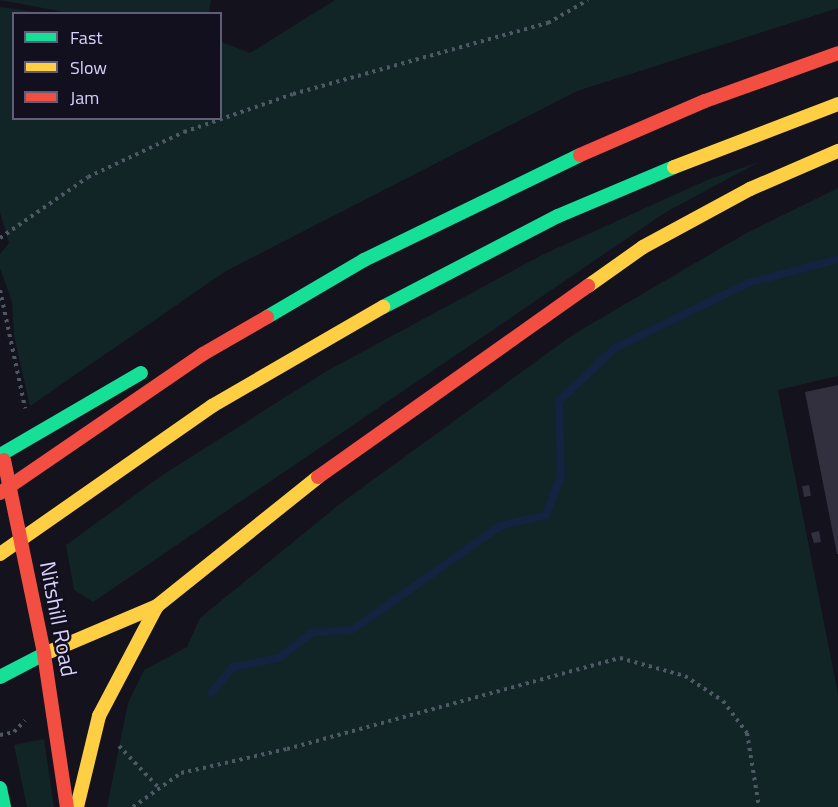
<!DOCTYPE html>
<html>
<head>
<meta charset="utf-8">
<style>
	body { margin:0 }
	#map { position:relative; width:838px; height:807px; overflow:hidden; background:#14121c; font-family:"Titillium Web",sans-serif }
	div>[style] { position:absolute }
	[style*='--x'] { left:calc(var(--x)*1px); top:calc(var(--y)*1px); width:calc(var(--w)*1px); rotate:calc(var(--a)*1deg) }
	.green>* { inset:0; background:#122526 }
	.stream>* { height:8px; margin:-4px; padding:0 4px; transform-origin:4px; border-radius:4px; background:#132340 }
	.building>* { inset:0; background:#32303e; transform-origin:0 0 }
	.path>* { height:4px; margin-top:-2px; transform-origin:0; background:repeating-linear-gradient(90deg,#4e5965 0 3px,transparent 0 7.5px) }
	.fast>* { height:14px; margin:-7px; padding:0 7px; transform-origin:7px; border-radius:7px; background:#16e098 }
	.slow>* { height:14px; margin:-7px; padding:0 7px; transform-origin:7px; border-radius:7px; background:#ffcf43 }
	.jam>* { height:14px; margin:-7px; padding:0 7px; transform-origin:7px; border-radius:7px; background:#f24e42 }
	span { translate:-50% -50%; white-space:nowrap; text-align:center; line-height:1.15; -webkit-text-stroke:4.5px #120f1f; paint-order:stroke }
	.street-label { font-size:22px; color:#d7d1fb }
	.legend { position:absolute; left:12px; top:12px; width:210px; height:108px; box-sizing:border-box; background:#120f1f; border:2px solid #615d77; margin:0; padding:8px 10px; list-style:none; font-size:18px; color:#d7d1fb }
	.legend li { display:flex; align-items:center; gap:12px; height:30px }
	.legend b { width:30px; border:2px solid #615d77 }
</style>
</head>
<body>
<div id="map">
	<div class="green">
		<div style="clip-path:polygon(0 0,211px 0,209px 13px,75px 14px)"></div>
		<div style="clip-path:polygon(335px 0,838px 0,838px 8px,577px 91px,226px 271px,30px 406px,14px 336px,12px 302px,0 268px,0 254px,9px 243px,0 212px,0 7px,43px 13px,14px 14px,14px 118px,220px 118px,221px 42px,250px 53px)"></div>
		<div style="clip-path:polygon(759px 162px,666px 212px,93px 602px,74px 590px,66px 545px,161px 476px,325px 372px,542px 255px,707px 180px)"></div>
		<div style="clip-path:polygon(838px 188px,838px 376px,778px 390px,838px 694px,838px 807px,107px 807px,128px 703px,144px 670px,187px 647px,200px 618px,341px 503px,574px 334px,743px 235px)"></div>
		<div style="clip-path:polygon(44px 739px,54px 807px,27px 807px,14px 745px)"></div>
	</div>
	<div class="stream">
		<div style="--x:211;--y:693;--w:34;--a:-50"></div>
		<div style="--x:233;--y:667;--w:47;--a:-11.1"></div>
		<div style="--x:279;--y:658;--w:43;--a:-37.4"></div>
		<div style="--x:313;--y:632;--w:39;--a:-3"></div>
		<div style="--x:352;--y:630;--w:181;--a:-35.1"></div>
		<div style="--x:500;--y:526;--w:47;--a:-13.4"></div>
		<div style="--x:546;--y:515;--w:42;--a:-69"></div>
		<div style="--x:561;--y:476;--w:75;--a:-91.5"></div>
		<div style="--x:559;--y:401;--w:77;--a:-43.4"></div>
		<div style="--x:615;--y:348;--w:148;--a:-26"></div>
		<div style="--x:748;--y:283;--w:93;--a:-14.9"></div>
	</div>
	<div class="building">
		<div style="clip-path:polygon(838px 385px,838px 554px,837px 554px,805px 392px)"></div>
		<div style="left:809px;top:485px;width:11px;height:7px;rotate:80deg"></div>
		<div style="clip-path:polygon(819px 531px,821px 542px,814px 543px,811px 533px)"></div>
	</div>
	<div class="path">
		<div style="--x:0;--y:238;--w:107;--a:-34.7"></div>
		<div style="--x:88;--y:177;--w:106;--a:-25.1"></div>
		<div style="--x:184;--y:132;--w:115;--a:-19.2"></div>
		<div style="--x:293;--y:94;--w:265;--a:-15.6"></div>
		<div style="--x:548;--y:23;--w:46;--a:-29.9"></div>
		<div style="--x:0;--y:290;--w:121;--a:78"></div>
		<div style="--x:0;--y:735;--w:14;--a:-12"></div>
		<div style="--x:14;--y:732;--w:16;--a:-47"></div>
		<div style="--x:119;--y:746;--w:57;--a:46.4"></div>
		<div style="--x:133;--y:807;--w:59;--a:-35.3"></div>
		<div style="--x:181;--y:773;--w:109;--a:-12.8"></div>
		<div style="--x:287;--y:749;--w:345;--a:-15.3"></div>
		<div style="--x:620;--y:658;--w:67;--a:15.5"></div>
		<div style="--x:685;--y:676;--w:45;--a:33.3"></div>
		<div style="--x:723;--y:701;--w:40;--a:53"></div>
		<div style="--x:747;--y:733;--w:75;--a:80.8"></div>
	</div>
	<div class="fast">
		<div style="--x:383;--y:307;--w:197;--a:-27.5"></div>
		<div style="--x:558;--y:216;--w:126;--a:-22.9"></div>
		<div style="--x:267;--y:317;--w:113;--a:-30.4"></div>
		<div style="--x:364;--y:260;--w:240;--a:-25.9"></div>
		<div style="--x:0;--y:455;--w:163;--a:-30.2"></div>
		<div style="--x:0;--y:677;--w:50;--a:-27.6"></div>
		<div style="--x:0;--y:788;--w:19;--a:78"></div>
	</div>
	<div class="slow">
		<div style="--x:674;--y:167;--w:176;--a:-21"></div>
		<div style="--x:588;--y:286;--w:67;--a:-35.3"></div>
		<div style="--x:643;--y:247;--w:122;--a:-28.5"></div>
		<div style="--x:750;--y:189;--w:96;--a:-23.4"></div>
		<div style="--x:0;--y:554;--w:259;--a:-34.9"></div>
		<div style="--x:212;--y:406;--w:198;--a:-30.1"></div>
		<div style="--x:44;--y:654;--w:123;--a:-23"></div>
		<div style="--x:157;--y:606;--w:206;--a:-38.7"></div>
		<div style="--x:77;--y:807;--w:94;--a:-76.4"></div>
		<div style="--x:99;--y:716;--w:124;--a:-62.2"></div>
	</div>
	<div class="jam">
		<div style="--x:580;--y:155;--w:136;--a:-23.4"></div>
		<div style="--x:705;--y:101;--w:141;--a:-19.8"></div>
		<div style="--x:4;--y:460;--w:198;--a:78.3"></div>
		<div style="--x:44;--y:654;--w:155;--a:81.5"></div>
		<div style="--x:318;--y:477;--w:331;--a:-35.3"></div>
		<div style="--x:0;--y:493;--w:246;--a:-34.4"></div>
		<div style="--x:203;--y:354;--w:74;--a:-30"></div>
	</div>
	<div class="street-label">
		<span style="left:58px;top:619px;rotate:79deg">Nitshill Road</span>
	</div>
	<ul class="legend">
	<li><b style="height:8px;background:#16e098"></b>Fast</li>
	<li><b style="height:8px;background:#ffcf43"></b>Slow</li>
	<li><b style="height:8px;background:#f24e42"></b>Jam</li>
	</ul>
</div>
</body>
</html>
